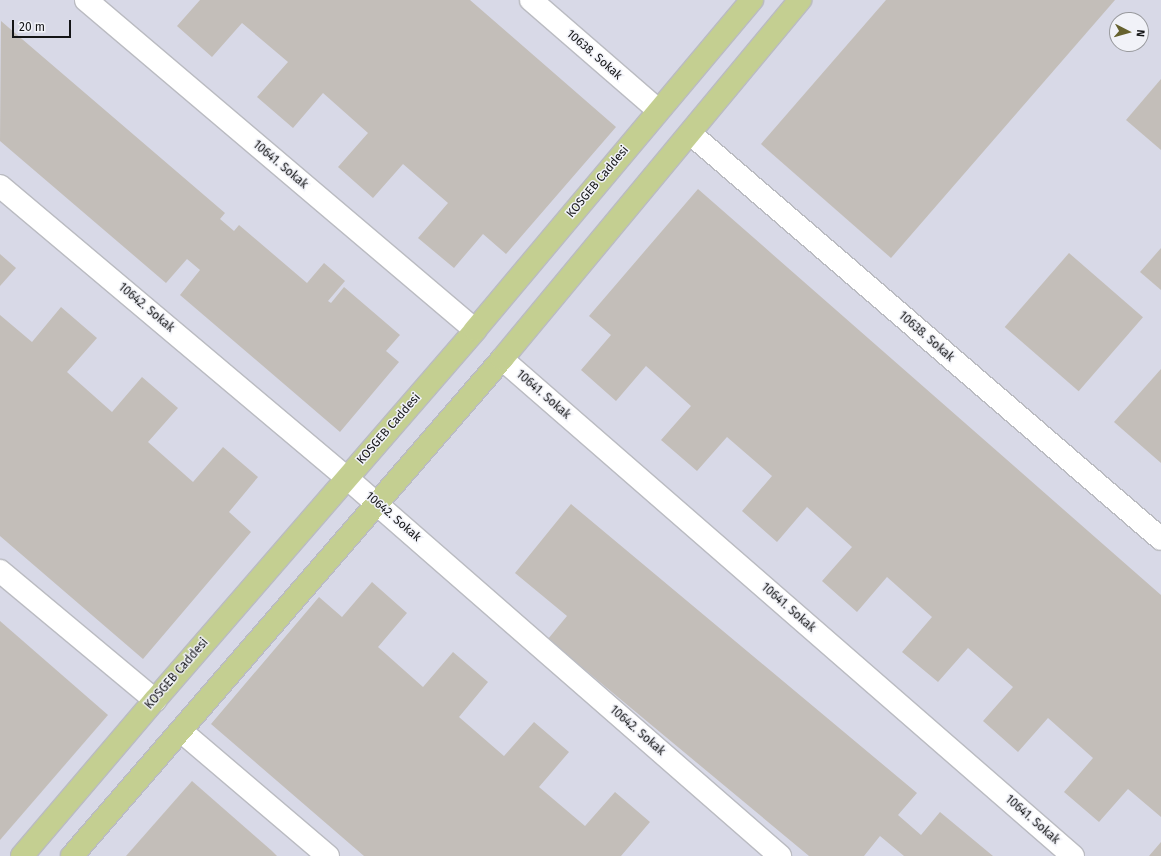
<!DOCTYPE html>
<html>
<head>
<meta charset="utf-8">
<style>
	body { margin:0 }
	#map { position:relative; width:1161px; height:856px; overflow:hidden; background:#e4e4eb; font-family:"Fira Sans",sans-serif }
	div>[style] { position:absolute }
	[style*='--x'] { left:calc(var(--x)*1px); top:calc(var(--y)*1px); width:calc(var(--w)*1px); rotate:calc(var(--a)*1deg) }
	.built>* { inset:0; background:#d8d9e7 }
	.building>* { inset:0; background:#c3beb9; transform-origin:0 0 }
	.roads { filter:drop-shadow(1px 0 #babbc1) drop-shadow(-1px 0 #babbc1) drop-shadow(0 1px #babbc1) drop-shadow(0 -1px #babbc1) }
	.minor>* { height:22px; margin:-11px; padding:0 11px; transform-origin:11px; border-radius:11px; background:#fff }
	.major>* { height:22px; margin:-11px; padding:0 11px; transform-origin:11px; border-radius:11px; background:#c4cf91 }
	span { translate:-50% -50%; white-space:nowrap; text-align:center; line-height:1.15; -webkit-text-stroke:3px #f1f2f8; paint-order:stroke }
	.street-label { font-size:12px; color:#141517 }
	.north { position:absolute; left:1109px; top:12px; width:40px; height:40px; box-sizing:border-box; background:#f1f2f8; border:1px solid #999a9e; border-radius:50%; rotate:96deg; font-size:11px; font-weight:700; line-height:16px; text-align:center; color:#141517 }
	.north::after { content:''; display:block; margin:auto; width:14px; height:18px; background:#66622f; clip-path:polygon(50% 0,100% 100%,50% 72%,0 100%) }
	.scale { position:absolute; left:12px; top:20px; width:59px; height:18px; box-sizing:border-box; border:2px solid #141517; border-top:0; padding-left:5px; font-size:12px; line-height:14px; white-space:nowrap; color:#141517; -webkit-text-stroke:3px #f1f2f8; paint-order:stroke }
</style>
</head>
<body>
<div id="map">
	<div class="built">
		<div style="clip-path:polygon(evenodd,0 0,1161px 0,1161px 856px,0 856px,0 0,1117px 20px,1141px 20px,1141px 44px,1117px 44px,1117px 20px)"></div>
	</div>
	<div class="building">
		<div style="clip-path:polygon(200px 0,470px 0,616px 127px,506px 254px,483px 234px,454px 268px,418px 238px,448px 203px,403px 164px,373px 198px,338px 167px,368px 133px,323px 93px,293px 128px,257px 97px,288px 62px,242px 23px,212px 57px,177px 26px)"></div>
		<div style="clip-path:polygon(886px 0,1115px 0,891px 258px,761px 144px)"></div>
		<div style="clip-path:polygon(1px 21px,225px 213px,220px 219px,234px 231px,239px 225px,307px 283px,324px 263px,345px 281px,328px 301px,331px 303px,344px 287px,400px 335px,386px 351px,399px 362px,340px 432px,180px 295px,200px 270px,187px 259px,166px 283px,0 141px)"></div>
		<div style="clip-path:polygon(1161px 79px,1161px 150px,1126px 120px)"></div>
		<div style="clip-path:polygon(698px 189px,1161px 595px,1161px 817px,1128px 789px,1099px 822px,1064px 792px,1093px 758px,1048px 718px,1018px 752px,983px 721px,1013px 687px,968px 648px,938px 682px,902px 652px,932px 617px,887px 577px,857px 612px,822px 581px,852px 547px,807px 507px,777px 542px,742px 511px,772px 476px,727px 437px,697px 471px,661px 440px,691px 406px,646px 366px,616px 401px,581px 370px,611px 335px,589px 316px)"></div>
		<div style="clip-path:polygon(1161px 248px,1161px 290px,1140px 272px)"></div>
		<div style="left:1069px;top:253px;width:98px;height:98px;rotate:41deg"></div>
		<div style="clip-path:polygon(0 254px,16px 268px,0 286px)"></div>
		<div style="clip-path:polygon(61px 307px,97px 338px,67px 372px,112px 412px,142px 377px,178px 408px,148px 442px,193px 482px,223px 447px,258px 477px,229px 512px,251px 532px,143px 659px,0 536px,0 315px,32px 342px)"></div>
		<div style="clip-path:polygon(1161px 369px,1161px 463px,1114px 422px)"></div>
		<div style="clip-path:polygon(571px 504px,917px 793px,898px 815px,921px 835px,940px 812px,993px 856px,904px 856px,880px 836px,864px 856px,809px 856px,548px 639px,567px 616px,515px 573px)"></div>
		<div style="clip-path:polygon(372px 582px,407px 613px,378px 647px,423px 687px,453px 652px,488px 682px,459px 717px,504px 756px,534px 722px,569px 752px,539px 787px,585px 826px,615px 792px,650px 822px,621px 856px,364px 856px,211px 724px,319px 597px,342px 617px)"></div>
		<div style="clip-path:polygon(0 621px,108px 715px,0 840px)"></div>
		<div style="clip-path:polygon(192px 781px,272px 851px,277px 856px,126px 856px)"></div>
		<div style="clip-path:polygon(1161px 842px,1161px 856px,1149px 856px)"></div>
	</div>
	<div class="roads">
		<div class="minor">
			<div style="--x:86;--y:0;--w:510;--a:40.31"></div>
			<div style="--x:531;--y:0;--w:168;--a:40.9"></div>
			<div style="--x:691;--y:134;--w:620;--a:40.75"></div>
			<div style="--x:0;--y:186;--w:454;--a:40.1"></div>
			<div style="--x:347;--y:478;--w:575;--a:41.12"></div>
			<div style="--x:502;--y:359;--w:757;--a:41.04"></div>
			<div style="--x:0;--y:571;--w:202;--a:39.8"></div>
			<div style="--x:181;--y:731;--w:193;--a:40.4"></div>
		</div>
		<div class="major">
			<div style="--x:22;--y:856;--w:205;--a:-49.6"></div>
			<div style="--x:155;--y:700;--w:489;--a:-49.1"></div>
			<div style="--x:475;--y:330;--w:431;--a:-50"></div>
			<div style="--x:72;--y:856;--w:657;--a:-49.13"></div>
			<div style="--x:502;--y:359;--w:467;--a:-50.3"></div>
		</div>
	</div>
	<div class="street-label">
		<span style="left:594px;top:55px;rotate:41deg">10638. Sokak</span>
		<span style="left:280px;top:165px;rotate:40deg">10641. Sokak</span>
		<span style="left:598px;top:182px;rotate:-50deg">KOSGEB Caddesi</span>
		<span style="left:146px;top:308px;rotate:40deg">10642. Sokak</span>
		<span style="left:926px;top:337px;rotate:41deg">10638. Sokak</span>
		<span style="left:543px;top:395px;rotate:41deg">10641. Sokak</span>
		<span style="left:389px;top:429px;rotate:-49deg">KOSGEB Caddesi</span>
		<span style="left:393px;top:517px;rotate:41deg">10642. Sokak</span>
		<span style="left:788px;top:608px;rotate:41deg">10641. Sokak</span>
		<span style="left:177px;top:674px;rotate:-49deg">KOSGEB Caddesi</span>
		<span style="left:637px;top:731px;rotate:41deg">10642. Sokak</span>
		<span style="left:1032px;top:820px;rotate:41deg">10641. Sokak</span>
	</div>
	<div class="north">N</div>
	<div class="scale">20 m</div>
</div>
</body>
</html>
